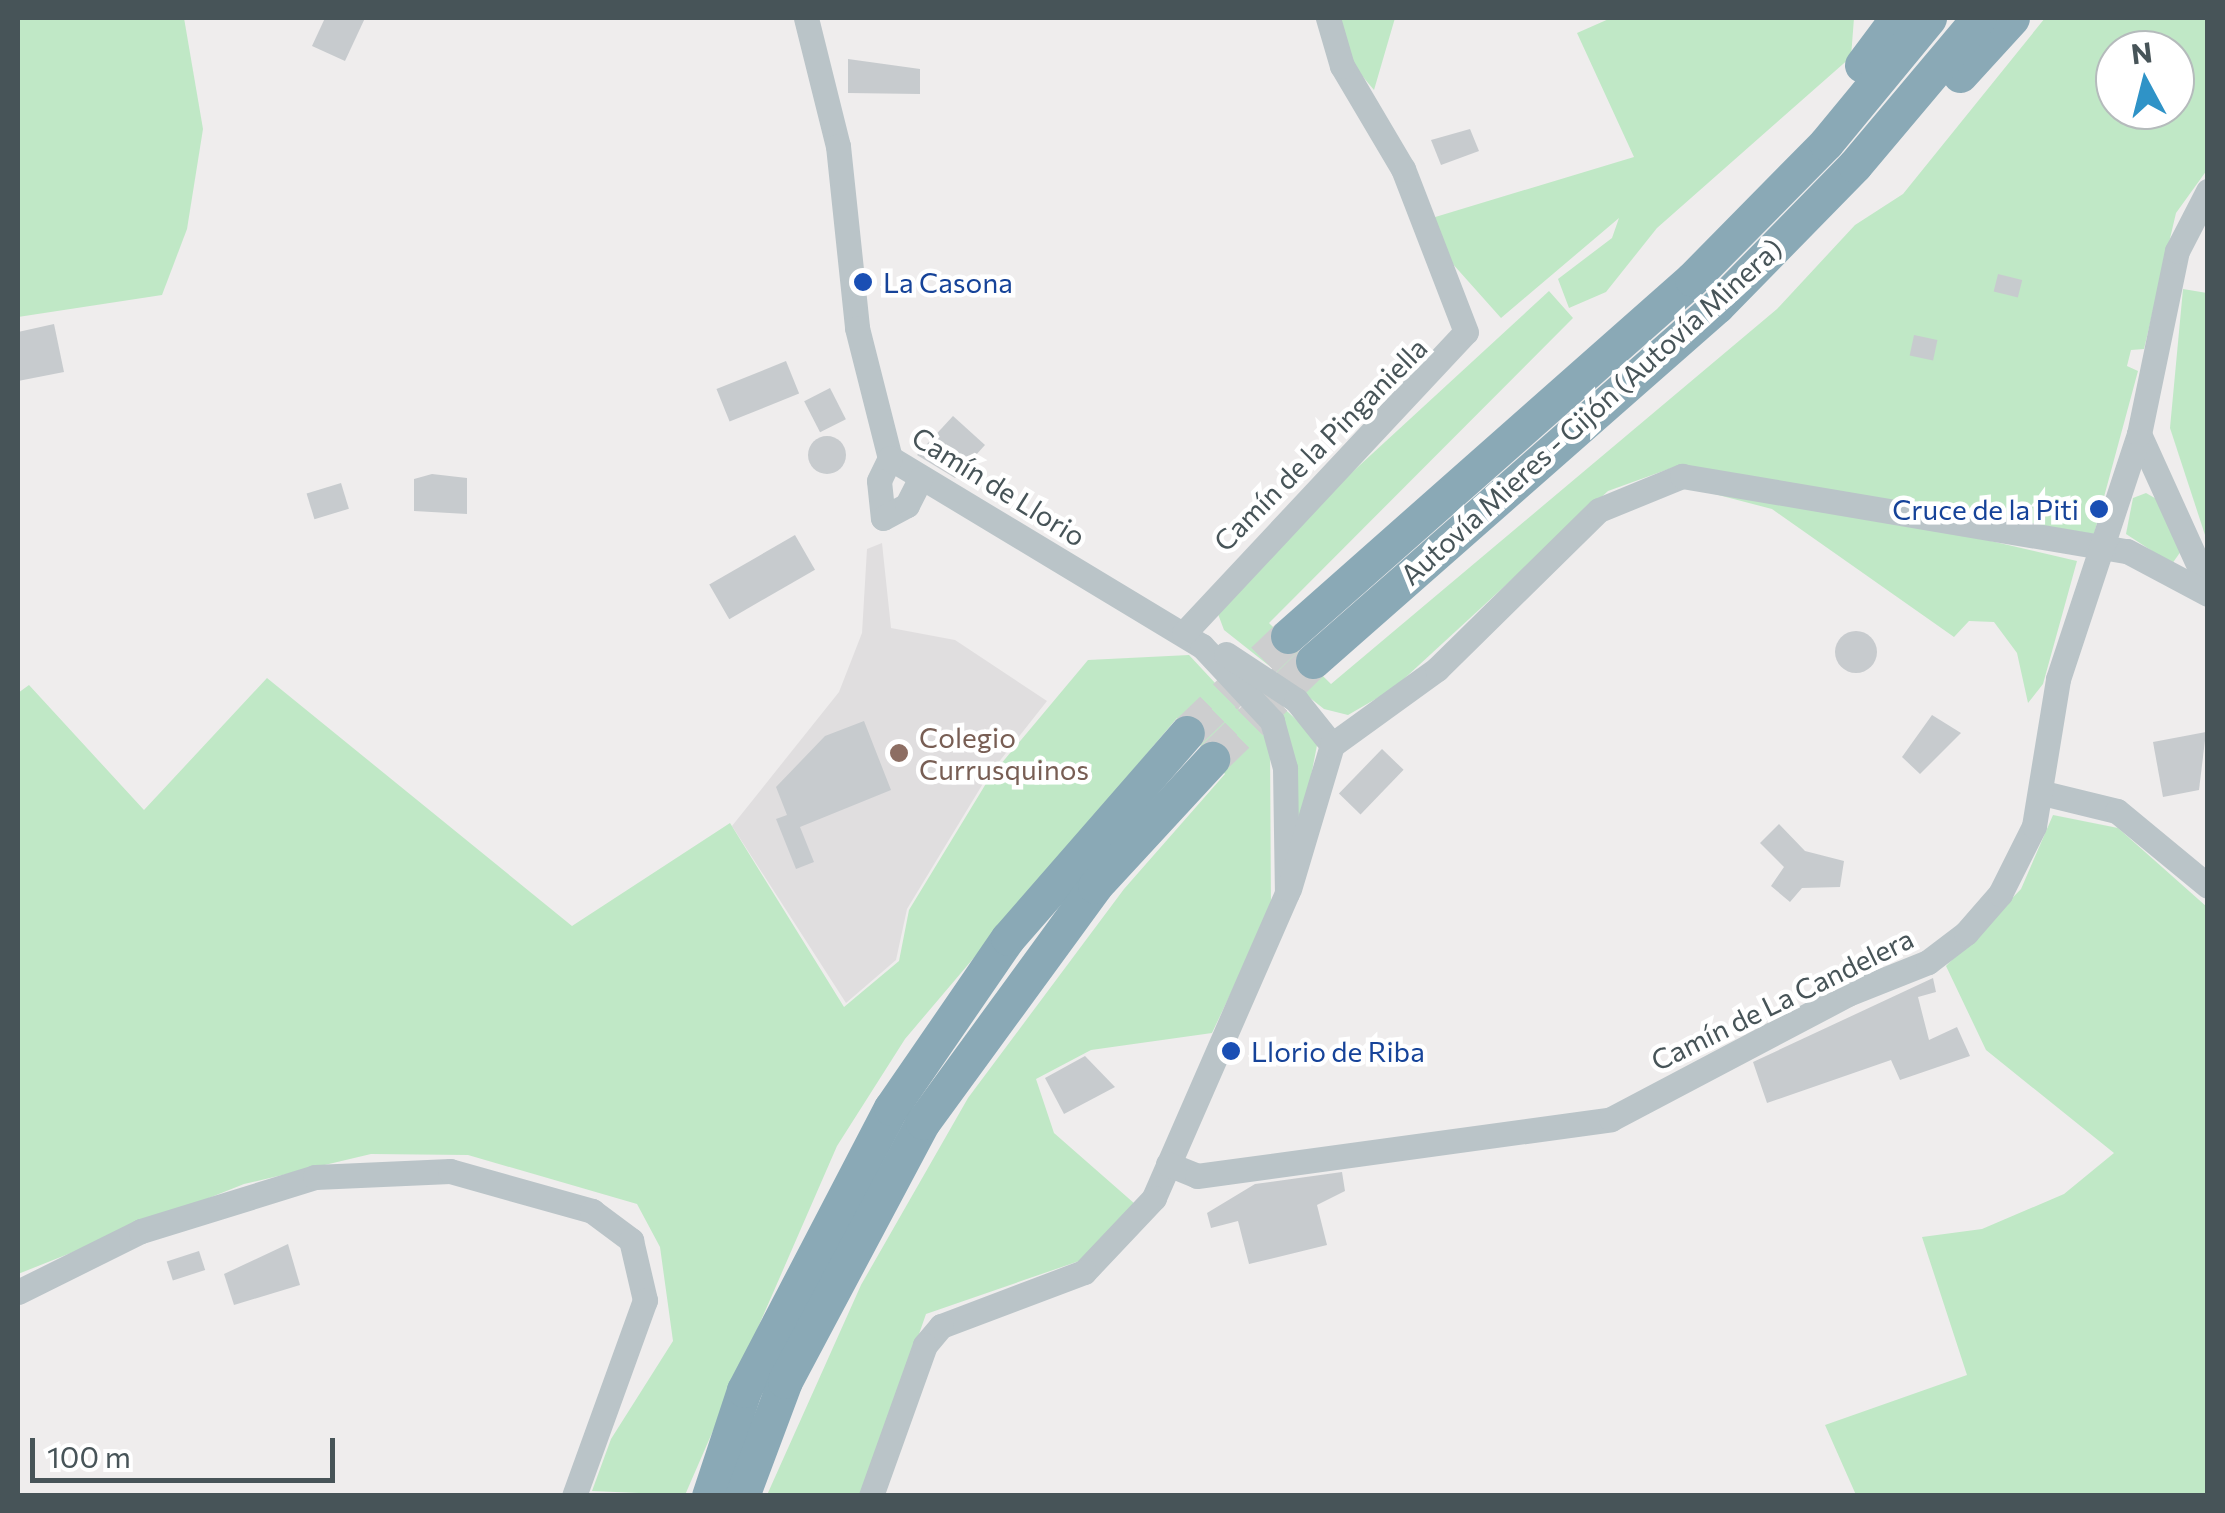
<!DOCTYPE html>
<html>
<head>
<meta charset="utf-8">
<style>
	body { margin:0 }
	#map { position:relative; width:2225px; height:1513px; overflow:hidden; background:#efeded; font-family:Commissioner,sans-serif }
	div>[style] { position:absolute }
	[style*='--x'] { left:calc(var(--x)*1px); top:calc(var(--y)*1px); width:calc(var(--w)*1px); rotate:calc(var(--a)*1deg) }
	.education>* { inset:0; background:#e0dedf }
	.green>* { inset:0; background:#c0e8c6 }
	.building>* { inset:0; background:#c7cbce; transform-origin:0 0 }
	.round { border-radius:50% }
	.highway-tunnel>* { height:35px; margin-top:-17.5px; transform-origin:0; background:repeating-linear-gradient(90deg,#cdcecf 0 35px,transparent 0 53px) }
	.minor>* { height:25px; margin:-12.5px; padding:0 12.5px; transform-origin:12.5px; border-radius:12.5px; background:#bac4c8 }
	.highway>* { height:35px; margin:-17.5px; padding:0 17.5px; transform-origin:17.5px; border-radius:17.5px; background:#8aa9b6 }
	.dots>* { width:28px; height:28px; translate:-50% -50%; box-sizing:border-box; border:5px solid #fff; border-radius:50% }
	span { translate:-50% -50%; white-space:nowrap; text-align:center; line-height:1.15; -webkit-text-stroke:9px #fff; paint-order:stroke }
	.transit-label { font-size:28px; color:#164399 }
	.left { translate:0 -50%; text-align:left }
	.right { translate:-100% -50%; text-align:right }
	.street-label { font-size:28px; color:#475458 }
	.education-label { font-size:28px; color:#785e54 }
	.frame { position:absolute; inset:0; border:20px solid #475458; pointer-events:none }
	.north { position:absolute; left:2095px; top:30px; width:100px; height:100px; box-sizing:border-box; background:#fff; border:2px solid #b5bbbc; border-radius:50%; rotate:353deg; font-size:28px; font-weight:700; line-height:40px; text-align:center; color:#475458 }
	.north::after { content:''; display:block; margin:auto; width:35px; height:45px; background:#2f93c7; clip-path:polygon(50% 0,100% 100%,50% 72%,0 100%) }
	.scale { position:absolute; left:30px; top:1438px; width:305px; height:45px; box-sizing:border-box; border:5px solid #475458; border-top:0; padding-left:12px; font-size:30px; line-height:35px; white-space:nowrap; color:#475458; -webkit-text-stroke:8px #fff; paint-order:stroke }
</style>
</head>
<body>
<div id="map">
	<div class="education">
		<div style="clip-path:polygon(882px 543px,891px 628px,955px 640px,1047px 701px,987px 777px,907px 909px,896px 960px,846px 1003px,732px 826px,839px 692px,862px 633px,867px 549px)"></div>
	</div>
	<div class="green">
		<div style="clip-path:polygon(18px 18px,184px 18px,203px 129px,187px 229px,162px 295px,18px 317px)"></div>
		<div style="clip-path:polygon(1340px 18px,1395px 18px,1374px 90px,1353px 65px)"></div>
		<div style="clip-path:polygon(1611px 18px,1854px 18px,1851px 57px,1657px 228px,1606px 292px,1569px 308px,1558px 279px,1612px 238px,1619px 218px,1501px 318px,1443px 253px,1432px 218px,1634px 157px,1577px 33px)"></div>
		<div style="clip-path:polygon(evenodd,2045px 18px,2207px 18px,2207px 170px,2176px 213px,2144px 349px,2131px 350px,2127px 366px,2138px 371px,2094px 534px,1677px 466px,1608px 491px,1393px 689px,1348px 715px,1324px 709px,1224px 630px,1218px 614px,1310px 511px,1549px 291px,1573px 318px,1269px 623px,1331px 684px,1777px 309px,1855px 225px,1903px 194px,2045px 18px,2115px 50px,2175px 50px,2175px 110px,2115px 110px,2115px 50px)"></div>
		<div style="clip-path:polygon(2183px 289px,2207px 293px,2207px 541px,2170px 428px)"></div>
		<div style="clip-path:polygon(1676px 484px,1801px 497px,2077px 561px,2043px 684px,2028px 703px,2017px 653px,1994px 622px,1969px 621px,1954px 637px,1772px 509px)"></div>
		<div style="clip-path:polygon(2146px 493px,2160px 501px,2181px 551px,2172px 564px,2126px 534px,2133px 498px)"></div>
		<div style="clip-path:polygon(1189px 655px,1270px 742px,1271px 908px,1212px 1033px,1091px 1050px,1036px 1079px,1054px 1133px,1135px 1204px,1085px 1259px,926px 1314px,863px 1495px,767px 1495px,861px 1285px,968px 1098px,1124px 889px,1225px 774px,1177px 718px,905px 1039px,837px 1146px,685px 1495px,592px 1491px,611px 1439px,673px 1341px,660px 1247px,637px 1204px,468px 1155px,371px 1154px,244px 1184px,18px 1274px,18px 693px,29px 685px,144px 810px,267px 678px,572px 926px,730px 823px,844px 1007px,899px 961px,909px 910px,990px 777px,1088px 660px)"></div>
		<div style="clip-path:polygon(1261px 687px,1318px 740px,1296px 854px,1279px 715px)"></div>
		<div style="clip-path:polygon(2053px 815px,2118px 828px,2207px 907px,2207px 1495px,1856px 1495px,1825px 1425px,1967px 1375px,1922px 1237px,1982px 1229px,2064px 1194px,2114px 1153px,1986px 1050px,1946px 966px,2021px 889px)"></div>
	</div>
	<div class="building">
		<div style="clip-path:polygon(325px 18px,365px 18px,345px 61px,312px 46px)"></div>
		<div style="clip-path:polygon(848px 59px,920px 69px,920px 94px,848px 93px)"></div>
		<div style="clip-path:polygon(1470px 129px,1479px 151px,1441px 165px,1431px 140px)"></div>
		<div style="left:1998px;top:274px;width:25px;height:18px;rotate:14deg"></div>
		<div style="clip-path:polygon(54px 324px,64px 372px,18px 381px,18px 332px)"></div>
		<div style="left:1914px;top:335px;width:24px;height:21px;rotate:12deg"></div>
		<div style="left:786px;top:361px;width:35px;height:75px;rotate:68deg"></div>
		<div style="left:830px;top:388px;width:35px;height:29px;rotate:63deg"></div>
		<div style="clip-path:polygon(953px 416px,985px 445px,955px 478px,917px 455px)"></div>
		<div class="round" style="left:808px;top:436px;width:38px;height:38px"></div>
		<div style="clip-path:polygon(432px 474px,467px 478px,467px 514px,414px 511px,414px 479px)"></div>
		<div style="left:341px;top:483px;width:27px;height:36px;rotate:73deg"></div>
		<div style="left:795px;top:535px;width:40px;height:99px;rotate:60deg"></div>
		<div class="round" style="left:1835px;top:631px;width:42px;height:42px"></div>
		<div style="clip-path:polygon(1932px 715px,1961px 733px,1920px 774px,1902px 757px)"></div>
		<div style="clip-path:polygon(864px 721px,891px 790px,800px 827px,814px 862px,796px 869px,776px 819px,787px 815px,776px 787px,825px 736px)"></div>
		<div style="clip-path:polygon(2206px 732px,2199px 790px,2163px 797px,2153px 742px)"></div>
		<div style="left:1382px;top:749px;width:30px;height:62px;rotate:44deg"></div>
		<div style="clip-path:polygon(1779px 824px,1805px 851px,1844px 861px,1840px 887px,1802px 888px,1790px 902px,1771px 886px,1784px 867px,1760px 843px)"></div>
		<div style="clip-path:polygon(1933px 978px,1936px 992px,1918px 997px,1929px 1040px,1957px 1027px,1970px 1056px,1900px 1080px,1891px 1060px,1767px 1103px,1753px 1062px)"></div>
		<div style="clip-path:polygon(1085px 1056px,1115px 1087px,1064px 1114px,1045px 1078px)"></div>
		<div style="clip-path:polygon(1342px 1172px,1345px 1191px,1317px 1205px,1327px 1245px,1249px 1264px,1238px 1221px,1211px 1228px,1207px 1213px,1255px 1184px)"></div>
		<div style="clip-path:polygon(288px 1244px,300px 1285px,234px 1305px,224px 1274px)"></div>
		<div style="left:199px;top:1251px;width:20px;height:34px;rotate:72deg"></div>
	</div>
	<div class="highway-tunnel">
		<div style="--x:1187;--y:733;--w:140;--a:-43.8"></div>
		<div style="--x:1212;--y:759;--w:141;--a:-44.1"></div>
	</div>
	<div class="minor">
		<div style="--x:806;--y:18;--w:132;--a:76"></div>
		<div style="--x:838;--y:146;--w:183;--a:84"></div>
		<div style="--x:857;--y:328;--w:134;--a:75.8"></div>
		<div style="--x:890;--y:458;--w:364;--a:31.1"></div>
		<div style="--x:1202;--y:646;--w:103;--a:47"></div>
		<div style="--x:1272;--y:721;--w:49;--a:74.5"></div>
		<div style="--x:1285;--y:768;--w:125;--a:89.1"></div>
		<div style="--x:1287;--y:893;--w:333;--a:113.6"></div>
		<div style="--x:1154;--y:1198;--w:102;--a:133.4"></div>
		<div style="--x:1084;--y:1272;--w:153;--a:159.3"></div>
		<div style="--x:941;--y:1326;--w:25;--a:130"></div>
		<div style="--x:925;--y:1345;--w:160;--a:109.7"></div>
		<div style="--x:2139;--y:434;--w:167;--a:65.6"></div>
		<div style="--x:890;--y:458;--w:25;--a:116"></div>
		<div style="--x:879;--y:481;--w:37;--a:84"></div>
		<div style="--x:883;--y:518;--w:27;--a:-28"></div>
		<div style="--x:907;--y:505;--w:29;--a:-63"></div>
		<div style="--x:1184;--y:633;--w:412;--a:-46.9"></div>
		<div style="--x:1466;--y:332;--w:175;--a:-111.1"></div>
		<div style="--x:1403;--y:169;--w:120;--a:-120.6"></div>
		<div style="--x:1342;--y:66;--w:50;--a:-106.3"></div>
		<div style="--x:1226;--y:654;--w:84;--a:33.3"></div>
		<div style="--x:1296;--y:700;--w:58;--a:51.3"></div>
		<div style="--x:1332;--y:745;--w:150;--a:106.6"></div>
		<div style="--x:1332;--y:745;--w:130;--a:-35.9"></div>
		<div style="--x:1437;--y:669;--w:227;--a:-44.5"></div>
		<div style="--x:1599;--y:510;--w:90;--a:-22.3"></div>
		<div style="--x:1682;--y:476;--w:451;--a:9.6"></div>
		<div style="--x:2127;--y:551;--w:92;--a:28"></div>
		<div style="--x:2043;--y:793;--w:76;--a:13.7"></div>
		<div style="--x:2117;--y:811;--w:118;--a:39.5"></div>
		<div style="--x:1168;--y:1164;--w:31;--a:22"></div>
		<div style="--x:1197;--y:1176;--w:418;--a:-7.8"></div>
		<div style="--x:1611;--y:1119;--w:268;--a:-27.8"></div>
		<div style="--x:1848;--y:994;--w:86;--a:-21.8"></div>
		<div style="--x:1928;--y:962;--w:48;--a:-37.3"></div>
		<div style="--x:1966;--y:933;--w:52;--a:-48.9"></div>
		<div style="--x:2000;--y:894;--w:76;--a:-63.4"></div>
		<div style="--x:2034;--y:826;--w:149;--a:-80.7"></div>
		<div style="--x:2058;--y:679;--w:258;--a:-71.7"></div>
		<div style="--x:2139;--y:434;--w:187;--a:-78.3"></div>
		<div style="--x:2177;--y:251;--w:68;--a:-62.7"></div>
		<div style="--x:18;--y:1292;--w:137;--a:-26.4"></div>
		<div style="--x:141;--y:1231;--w:182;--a:-17.2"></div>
		<div style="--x:315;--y:1177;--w:135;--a:-2.5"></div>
		<div style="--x:450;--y:1171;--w:148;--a:15.7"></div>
		<div style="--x:592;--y:1211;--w:49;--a:36.6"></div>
		<div style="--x:631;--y:1240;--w:62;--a:76.9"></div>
		<div style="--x:645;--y:1300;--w:208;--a:109.9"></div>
	</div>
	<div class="highway">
		<div style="--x:1862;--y:65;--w:59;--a:-53.3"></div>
		<div style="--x:1960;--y:75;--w:77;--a:-47.6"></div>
		<div style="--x:1288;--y:636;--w:539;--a:-41.47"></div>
		<div style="--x:1692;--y:279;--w:191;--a:-45.4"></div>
		<div style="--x:1826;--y:143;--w:162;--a:-50.5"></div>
		<div style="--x:1313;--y:661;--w:538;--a:-41.31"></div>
		<div style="--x:1717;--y:306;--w:197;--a:-45.6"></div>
		<div style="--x:1855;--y:165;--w:192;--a:-49.9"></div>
		<div style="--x:709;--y:1496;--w:112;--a:-71.7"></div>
		<div style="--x:744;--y:1390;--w:318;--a:-62.5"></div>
		<div style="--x:891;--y:1108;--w:206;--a:-55.5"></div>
		<div style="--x:1008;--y:938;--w:272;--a:-48.9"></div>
		<div style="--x:742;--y:1496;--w:123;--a:-69.5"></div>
		<div style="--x:785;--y:1381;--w:293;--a:-62"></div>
		<div style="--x:923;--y:1122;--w:292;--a:-53.9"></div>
		<div style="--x:1095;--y:886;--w:173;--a:-47.3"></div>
	</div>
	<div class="dots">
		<div style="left:863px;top:282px;background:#1a4fb4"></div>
		<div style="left:2099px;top:509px;background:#1a4fb4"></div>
		<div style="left:899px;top:753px;background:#8d6e63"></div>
		<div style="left:1231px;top:1051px;background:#1a4fb4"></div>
	</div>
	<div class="transit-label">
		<span class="left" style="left:883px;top:282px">La Casona</span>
		<span class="right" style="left:2079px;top:509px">Cruce de la Piti</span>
		<span class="left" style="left:1251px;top:1051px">Llorio de Riba</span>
	</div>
	<div class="street-label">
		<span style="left:1591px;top:411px;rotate:-42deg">Autovía Mieres - Gijón (Autovía Minera)</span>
		<span style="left:1320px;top:444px;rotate:-45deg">Camín de la Pinganiella</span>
		<span style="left:999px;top:486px;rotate:32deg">Camín de Llorio</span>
		<span style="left:1782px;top:999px;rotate:-26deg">Camín de La Candelera</span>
	</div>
	<div class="education-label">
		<span class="left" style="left:919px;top:753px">Colegio<br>Currusquinos</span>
	</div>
	<div class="frame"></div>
	<div class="north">N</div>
	<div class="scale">100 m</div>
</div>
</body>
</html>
